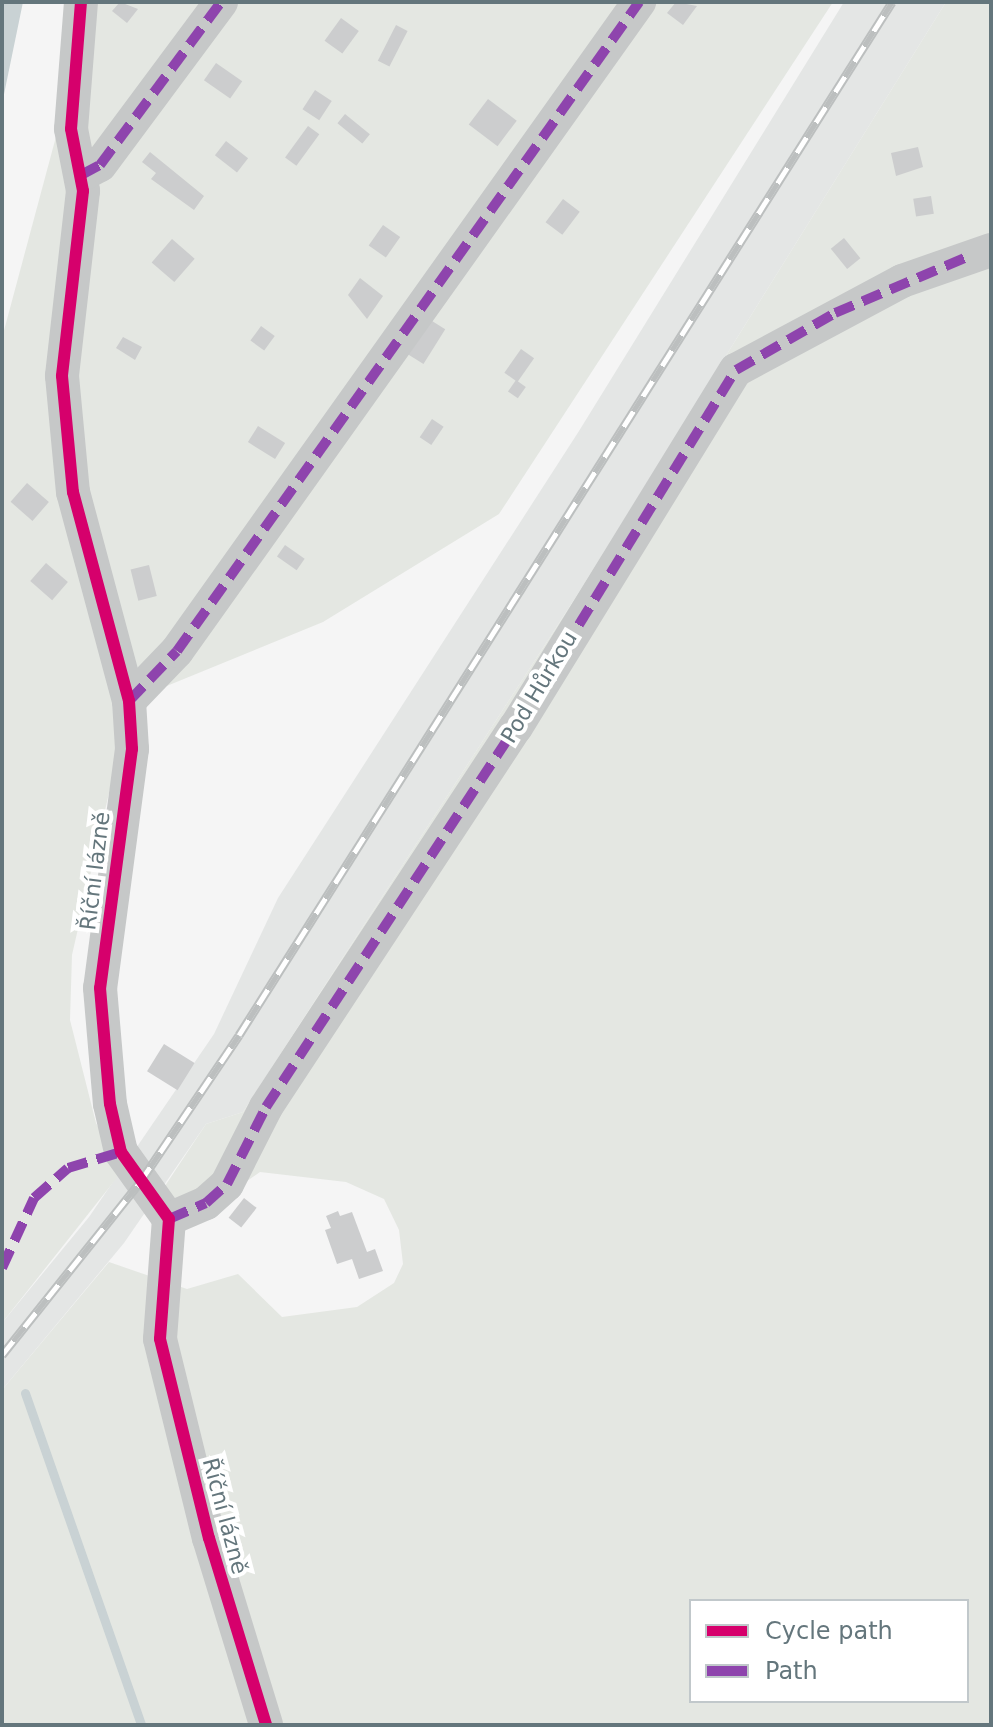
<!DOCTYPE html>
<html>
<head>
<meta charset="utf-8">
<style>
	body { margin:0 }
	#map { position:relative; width:993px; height:1727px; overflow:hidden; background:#f5f5f5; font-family:"DejaVu Sans",sans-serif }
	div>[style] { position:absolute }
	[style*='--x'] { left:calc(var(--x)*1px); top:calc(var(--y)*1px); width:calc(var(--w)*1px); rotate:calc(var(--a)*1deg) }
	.built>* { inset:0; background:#e4e6e5 }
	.green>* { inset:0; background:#e4e7e2 }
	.water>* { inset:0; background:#c9d2d4 }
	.stream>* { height:9px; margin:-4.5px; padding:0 4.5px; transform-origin:4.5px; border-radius:4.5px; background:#c9d2d4 }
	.building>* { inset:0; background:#cccdce; transform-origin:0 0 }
	.minor>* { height:34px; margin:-17px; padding:0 17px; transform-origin:17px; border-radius:17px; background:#c6c8c8 }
	.rail>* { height:9px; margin-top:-4.5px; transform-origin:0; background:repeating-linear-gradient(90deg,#fff 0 18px,#bcbfbf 0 36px); box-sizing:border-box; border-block:2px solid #bcbfbf }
	.quiet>* { height:10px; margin-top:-5px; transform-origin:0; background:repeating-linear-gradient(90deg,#8e44ad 0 20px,transparent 0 30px) }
	.cycleway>* { height:12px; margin:-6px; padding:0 6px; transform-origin:6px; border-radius:6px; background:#d6006c }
	span { translate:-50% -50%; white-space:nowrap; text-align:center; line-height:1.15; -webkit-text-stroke:8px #fff; paint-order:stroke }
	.street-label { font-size:22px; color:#64767c }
	.frame { position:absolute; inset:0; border:4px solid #64767c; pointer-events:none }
	.legend { position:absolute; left:689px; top:1599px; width:280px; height:104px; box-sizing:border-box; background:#fff; border:2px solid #c1c8cb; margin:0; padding:10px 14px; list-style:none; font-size:24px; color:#64767c }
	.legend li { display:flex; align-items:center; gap:16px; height:40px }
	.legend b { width:40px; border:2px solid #c1c8cb }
</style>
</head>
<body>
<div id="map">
	<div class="built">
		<div style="clip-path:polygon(844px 2px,946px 2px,579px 592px,243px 1112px,206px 1124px,124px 1243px,2px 1390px,2px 1323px,89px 1217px,214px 1034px,278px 898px,579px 431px)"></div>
	</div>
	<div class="green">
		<div style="clip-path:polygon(81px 2px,833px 2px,499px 514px,323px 622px,130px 701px,72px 955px,70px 1020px,96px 1123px,123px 1170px,2px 1323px,2px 338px,72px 77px)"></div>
		<div style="clip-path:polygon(evenodd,946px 2px,991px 2px,991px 1725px,2px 1725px,2px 1390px,109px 1262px,187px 1289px,238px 1274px,282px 1317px,357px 1307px,394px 1283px,403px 1264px,399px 1230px,384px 1199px,346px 1182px,260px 1172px,203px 1212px,159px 1195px,206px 1124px,243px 1112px,579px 592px,946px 2px,691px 1601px,967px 1601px,967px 1701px,691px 1701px,691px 1601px)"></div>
	</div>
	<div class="water">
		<div style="clip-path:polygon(2px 2px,23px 2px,2px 104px)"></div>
	</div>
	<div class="stream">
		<div style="--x:25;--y:1393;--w:352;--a:70.7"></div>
	</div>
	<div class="building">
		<div style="clip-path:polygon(120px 2px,138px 9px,127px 23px,112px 11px)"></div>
		<div style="clip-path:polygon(676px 2px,697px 6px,683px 25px,667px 13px)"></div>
		<div style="left:341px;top:18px;width:22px;height:28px;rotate:36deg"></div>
		<div style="left:396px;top:25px;width:13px;height:40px;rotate:27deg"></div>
		<div style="left:216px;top:63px;width:32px;height:21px;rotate:35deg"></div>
		<div style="left:315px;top:90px;width:20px;height:23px;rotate:33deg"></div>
		<div style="left:488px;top:99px;width:36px;height:32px;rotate:37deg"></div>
		<div style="left:345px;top:114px;width:32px;height:12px;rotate:39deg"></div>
		<div style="left:308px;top:126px;width:14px;height:39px;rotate:36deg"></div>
		<div style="left:226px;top:141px;width:28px;height:18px;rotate:38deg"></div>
		<div style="clip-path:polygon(918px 147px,923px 167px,896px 176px,891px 153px)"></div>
		<div style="clip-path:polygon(150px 152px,204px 196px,194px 210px,151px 179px,156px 173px,142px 162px)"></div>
		<div style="left:931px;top:196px;width:18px;height:18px;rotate:81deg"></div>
		<div style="left:563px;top:199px;width:21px;height:29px;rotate:37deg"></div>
		<div style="left:383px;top:225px;width:21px;height:25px;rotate:35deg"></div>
		<div style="left:844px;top:238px;width:26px;height:17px;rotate:51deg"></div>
		<div style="left:172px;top:239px;width:30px;height:31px;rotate:41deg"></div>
		<div style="clip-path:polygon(360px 278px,383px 296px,367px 319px,348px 295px)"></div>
		<div style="left:424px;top:316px;width:25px;height:41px;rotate:32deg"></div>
		<div style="left:261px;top:326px;width:17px;height:18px;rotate:36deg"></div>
		<div style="clip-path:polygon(123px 337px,142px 347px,135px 360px,116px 348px)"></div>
		<div style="left:521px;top:349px;width:16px;height:29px;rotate:35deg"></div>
		<div style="left:516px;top:380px;width:12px;height:14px;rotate:35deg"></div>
		<div style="left:432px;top:419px;width:14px;height:22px;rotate:34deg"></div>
		<div style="left:258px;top:426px;width:32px;height:19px;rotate:32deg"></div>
		<div style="left:27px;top:483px;width:29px;height:25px;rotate:41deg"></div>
		<div style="left:285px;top:545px;width:24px;height:14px;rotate:35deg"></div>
		<div style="left:46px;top:563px;width:29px;height:24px;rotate:41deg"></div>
		<div style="left:149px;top:565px;width:32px;height:19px;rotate:76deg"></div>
		<div style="left:164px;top:1044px;width:36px;height:32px;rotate:32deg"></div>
		<div style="left:244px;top:1198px;width:16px;height:25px;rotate:38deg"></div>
		<div style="clip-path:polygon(338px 1211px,340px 1216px,352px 1212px,367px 1252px,375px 1249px,383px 1271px,359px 1279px,352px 1259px,337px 1264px,325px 1230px,331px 1228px,326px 1216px)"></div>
	</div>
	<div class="minor">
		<div style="--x:81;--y:2;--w:127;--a:94.5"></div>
		<div style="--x:71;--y:129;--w:63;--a:79"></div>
		<div style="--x:83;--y:191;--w:186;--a:96.5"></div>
		<div style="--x:62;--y:376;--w:117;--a:84.6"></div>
		<div style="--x:73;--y:492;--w:216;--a:75"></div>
		<div style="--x:129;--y:701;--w:48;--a:86.4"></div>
		<div style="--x:132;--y:749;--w:241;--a:97.6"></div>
		<div style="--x:100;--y:988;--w:116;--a:85.1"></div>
		<div style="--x:110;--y:1104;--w:49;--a:77.1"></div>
		<div style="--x:121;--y:1152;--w:82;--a:54.4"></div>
		<div style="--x:169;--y:1219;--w:120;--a:94.3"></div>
		<div style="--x:160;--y:1339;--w:205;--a:76.2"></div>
		<div style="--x:209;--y:1538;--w:195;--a:73"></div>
		<div style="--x:81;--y:175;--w:21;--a:-28"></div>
		<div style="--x:100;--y:165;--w:203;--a:-53.4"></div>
		<div style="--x:129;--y:701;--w:69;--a:-46.2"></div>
		<div style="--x:177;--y:651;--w:797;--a:-54.55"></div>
		<div style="--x:169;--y:1219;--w:40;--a:-23.4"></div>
		<div style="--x:206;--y:1203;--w:28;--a:-42"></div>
		<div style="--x:227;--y:1184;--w:86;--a:-63.1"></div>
		<div style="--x:266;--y:1107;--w:455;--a:-56.7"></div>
		<div style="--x:516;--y:727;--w:419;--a:-58.4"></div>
		<div style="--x:736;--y:370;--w:188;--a:-28.2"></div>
		<div style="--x:902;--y:281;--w:94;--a:-19.2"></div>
	</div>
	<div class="rail">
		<div style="--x:2;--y:1355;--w:221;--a:-51.4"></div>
		<div style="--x:140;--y:1182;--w:177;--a:-56"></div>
		<div style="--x:239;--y:1035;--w:1222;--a:-57.7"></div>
	</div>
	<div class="quiet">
		<div style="--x:81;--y:175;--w:21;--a:-28"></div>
		<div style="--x:100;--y:165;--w:203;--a:-53.4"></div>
		<div style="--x:129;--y:701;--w:69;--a:-46.2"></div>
		<div style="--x:177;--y:651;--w:797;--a:-54.55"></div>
		<div style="--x:169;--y:1219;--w:40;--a:-23.4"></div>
		<div style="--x:206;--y:1203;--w:28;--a:-42"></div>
		<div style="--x:227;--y:1184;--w:86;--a:-63.1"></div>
		<div style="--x:266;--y:1107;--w:455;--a:-56.7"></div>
		<div style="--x:516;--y:727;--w:419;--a:-58.4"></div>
		<div style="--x:736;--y:370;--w:114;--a:-29.9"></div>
		<div style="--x:835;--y:313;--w:143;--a:-23"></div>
		<div style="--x:2;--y:1268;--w:77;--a:-65.4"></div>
		<div style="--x:34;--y:1198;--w:45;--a:-41.4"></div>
		<div style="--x:68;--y:1168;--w:55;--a:-16.8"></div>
	</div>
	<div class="cycleway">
		<div style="--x:81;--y:2;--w:127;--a:94.5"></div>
		<div style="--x:71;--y:129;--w:63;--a:79"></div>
		<div style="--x:83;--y:191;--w:186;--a:96.5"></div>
		<div style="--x:62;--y:376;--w:117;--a:84.6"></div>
		<div style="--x:73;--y:492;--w:216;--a:75"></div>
		<div style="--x:129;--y:701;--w:48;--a:86.4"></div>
		<div style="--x:132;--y:749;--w:241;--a:97.6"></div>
		<div style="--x:100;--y:988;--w:116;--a:85.1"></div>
		<div style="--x:110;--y:1104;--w:49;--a:77.1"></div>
		<div style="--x:121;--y:1152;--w:82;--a:54.4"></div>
		<div style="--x:169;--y:1219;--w:120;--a:94.3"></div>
		<div style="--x:160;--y:1339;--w:205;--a:76.2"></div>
		<div style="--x:209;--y:1538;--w:195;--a:73"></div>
	</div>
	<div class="street-label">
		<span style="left:539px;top:687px;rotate:-59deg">Pod Hůrkou</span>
		<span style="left:95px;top:871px;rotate:-83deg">Říční lázně</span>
		<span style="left:225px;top:1516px;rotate:75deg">Říční lázně</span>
	</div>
	<div class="frame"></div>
	<ul class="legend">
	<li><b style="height:10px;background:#d6006c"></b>Cycle path</li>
	<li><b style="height:10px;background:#8e44ad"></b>Path</li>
	</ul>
</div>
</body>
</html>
